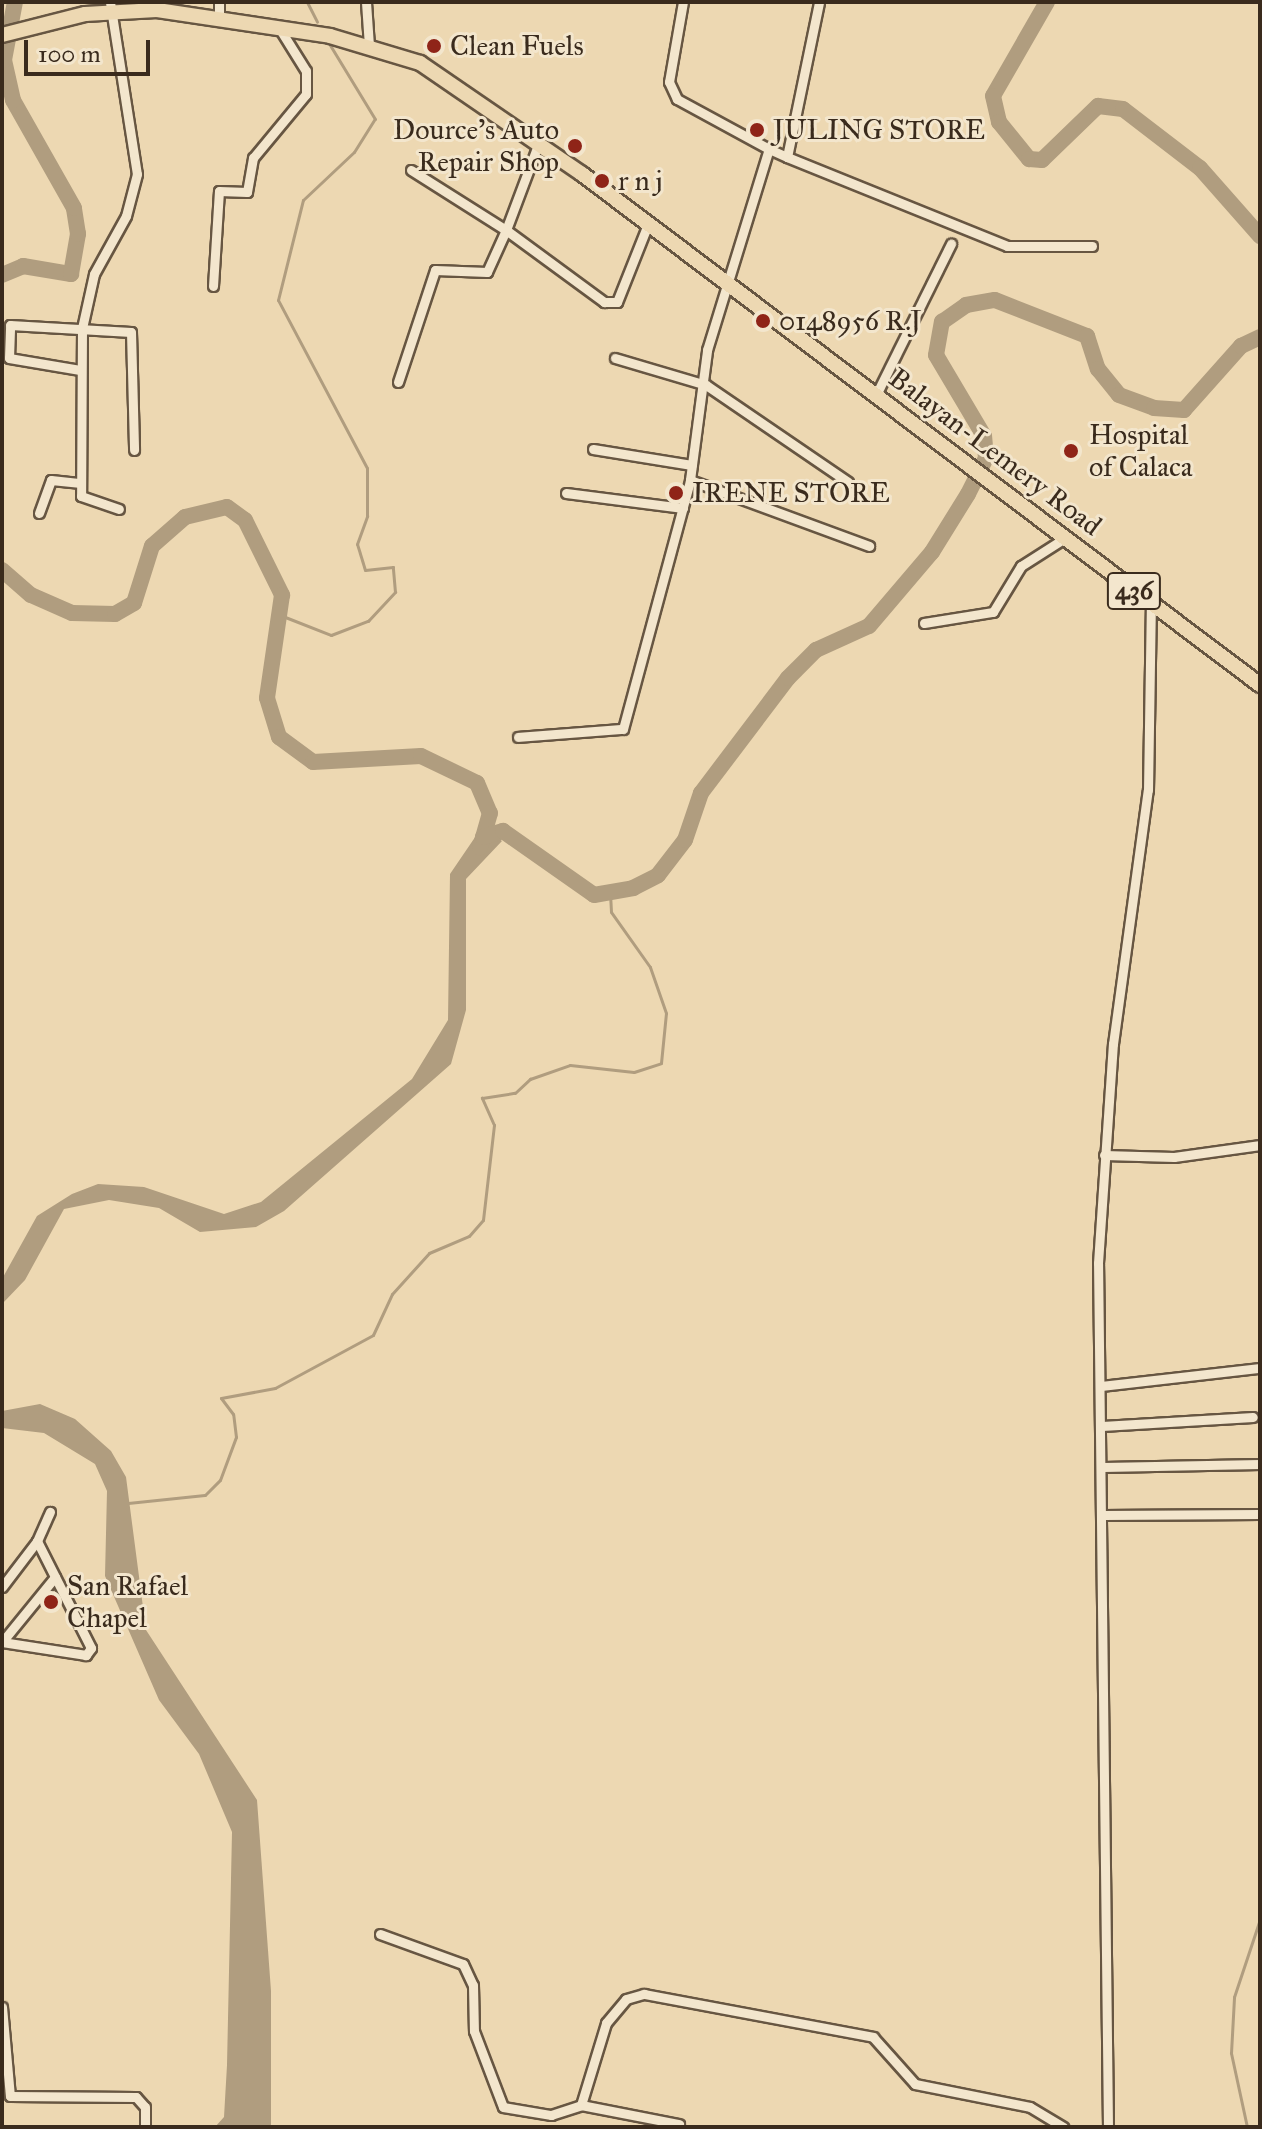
<!DOCTYPE html>
<html>
<head>
<meta charset="utf-8">
<style>
	body { margin:0 }
	#map { position:relative; width:1262px; height:2129px; overflow:hidden; background:#edd8b2; font-family:"IM FELL Great Primer",serif }
	div>[style] { position:absolute }
	[style*='--x'] { left:calc(var(--x)*1px); top:calc(var(--y)*1px); width:calc(var(--w)*1px); rotate:calc(var(--a)*1deg) }
	.water>* { inset:0; background:#b09d7f }
	.stream>* { height:3px; margin:-1.5px; padding:0 1.5px; transform-origin:1.5px; border-radius:1.5px; background:#b09d7f }
	.river>* { height:16px; margin:-8px; padding:0 8px; transform-origin:8px; border-radius:8px; background:#b09d7f }
	.roads { filter:drop-shadow(2px 0 #675642) drop-shadow(-2px 0 #675642) drop-shadow(0 2px #675642) drop-shadow(0 -2px #675642) }
	.street>* { height:9px; margin:-4.5px; padding:0 4.5px; transform-origin:4.5px; border-radius:4.5px; background:#f3e6cd }
	.primary>* { height:14px; margin:-7px; padding:0 7px; transform-origin:7px; border-radius:7px; background:#edd8b2 }
	.dots>* { width:22px; height:22px; translate:-50% -50%; box-sizing:border-box; border:4px solid #f3e6cd; border-radius:50% }
	span { translate:-50% -50%; white-space:nowrap; text-align:center; line-height:1.15; -webkit-text-stroke:6px #f3e6cd; paint-order:stroke }
	.shield-label span { padding:2px 6px; background:#f3e6cd; border:2px solid; border-radius:6px; -webkit-text-stroke-width:0 }
	.shield-label { font-size:26px; color:#3a2b1d; font-weight:700 }
	.poi-label { font-size:28px; color:#3a2b1d }
	.left { translate:0 -50%; text-align:left }
	.right { translate:-100% -50%; text-align:right }
	.street-label { font-size:28px; color:#3a2b1d }
	.frame { position:absolute; inset:0; border:4px solid #3a2b1d; pointer-events:none }
	.scale { position:absolute; left:24px; top:40px; width:126px; height:36px; box-sizing:border-box; border:4px solid #3a2b1d; border-top:0; padding-left:10px; font-size:24px; line-height:28px; white-space:nowrap; color:#3a2b1d; -webkit-text-stroke:6px #f3e6cd; paint-order:stroke }
</style>
</head>
<body>
<div id="map">
	<div class="water">
		<div style="clip-path:polygon(482px 827px,502px 841px,466px 879px,466px 1010px,451px 1064px,284px 1211px,256px 1227px,200px 1232px,159px 1208px,109px 1200px,64px 1209px,25px 1280px,2px 1304px,2px 1279px,37px 1216px,72px 1194px,98px 1184px,144px 1187px,224px 1214px,261px 1202px,412px 1079px,448px 1020px,450px 874px)"></div>
		<div style="clip-path:polygon(40px 1404px,75px 1419px,111px 1451px,126px 1477px,146px 1630px,257px 1800px,271px 1991px,271px 2127px,215px 2127px,224px 2117px,227px 2065px,232px 1832px,199px 1754px,159px 1700px,105px 1576px,107px 1491px,95px 1464px,44px 1433px,2px 1428px,2px 1411px)"></div>
	</div>
	<div class="stream">
		<div style="--x:307;--y:2;--w:22;--a:63"></div>
		<div style="--x:280;--y:615;--w:55;--a:21.4"></div>
		<div style="--x:331;--y:635;--w:40;--a:-21"></div>
		<div style="--x:368;--y:621;--w:40;--a:-47"></div>
		<div style="--x:395;--y:592;--w:25;--a:-95"></div>
		<div style="--x:393;--y:567;--w:28;--a:174"></div>
		<div style="--x:365;--y:570;--w:27;--a:-107"></div>
		<div style="--x:357;--y:544;--w:30;--a:-70"></div>
		<div style="--x:367;--y:516;--w:48;--a:-90"></div>
		<div style="--x:367;--y:468;--w:190;--a:-117.9"></div>
		<div style="--x:278;--y:300;--w:103;--a:-76"></div>
		<div style="--x:303;--y:200;--w:70;--a:-43.3"></div>
		<div style="--x:354;--y:152;--w:39;--a:-58"></div>
		<div style="--x:375;--y:119;--w:87;--a:-121.3"></div>
		<div style="--x:128;--y:1503;--w:77;--a:-5.9"></div>
		<div style="--x:205;--y:1495;--w:21;--a:-45"></div>
		<div style="--x:220;--y:1480;--w:46;--a:-69.6"></div>
		<div style="--x:236;--y:1437;--w:23;--a:-97"></div>
		<div style="--x:233;--y:1414;--w:20;--a:-127"></div>
		<div style="--x:221;--y:1398;--w:55;--a:-10.5"></div>
		<div style="--x:275;--y:1388;--w:111;--a:-28.4"></div>
		<div style="--x:373;--y:1335;--w:45;--a:-65.1"></div>
		<div style="--x:392;--y:1294;--w:55;--a:-47.9"></div>
		<div style="--x:429;--y:1253;--w:43;--a:-23"></div>
		<div style="--x:469;--y:1236;--w:21;--a:-49"></div>
		<div style="--x:483;--y:1220;--w:96;--a:-83.4"></div>
		<div style="--x:494;--y:1125;--w:30;--a:-114"></div>
		<div style="--x:482;--y:1098;--w:33;--a:-9"></div>
		<div style="--x:515;--y:1093;--w:21;--a:-43"></div>
		<div style="--x:530;--y:1079;--w:42;--a:-19.3"></div>
		<div style="--x:570;--y:1065;--w:64;--a:6.2"></div>
		<div style="--x:634;--y:1072;--w:28;--a:-18"></div>
		<div style="--x:661;--y:1063;--w:50;--a:-84.3"></div>
		<div style="--x:666;--y:1013;--w:49;--a:-109.2"></div>
		<div style="--x:650;--y:967;--w:67;--a:-125.3"></div>
		<div style="--x:611;--y:912;--w:20;--a:-93"></div>
		<div style="--x:1247;--y:2127;--w:76;--a:-102.2"></div>
		<div style="--x:1231;--y:2053;--w:56;--a:-86.9"></div>
		<div style="--x:1234;--y:1997;--w:82;--a:-71.6"></div>
	</div>
	<div class="river">
		<div style="--x:1047;--y:2;--w:108;--a:119.9"></div>
		<div style="--x:993;--y:96;--w:27;--a:77"></div>
		<div style="--x:999;--y:122;--w:48;--a:51"></div>
		<div style="--x:1029;--y:159;--w:13;--a:4"></div>
		<div style="--x:1042;--y:160;--w:78;--a:-44"></div>
		<div style="--x:1098;--y:106;--w:25;--a:7"></div>
		<div style="--x:1123;--y:109;--w:97;--a:37.5"></div>
		<div style="--x:1200;--y:168;--w:91;--a:48.6"></div>
		<div style="--x:2;--y:275;--w:23;--a:-23"></div>
		<div style="--x:23;--y:266;--w:49;--a:9.5"></div>
		<div style="--x:71;--y:274;--w:41;--a:-80.1"></div>
		<div style="--x:78;--y:234;--w:26;--a:-99"></div>
		<div style="--x:74;--y:208;--w:124;--a:-119.5"></div>
		<div style="--x:13;--y:100;--w:41;--a:-102.7"></div>
		<div style="--x:4;--y:60;--w:59;--a:-79.3"></div>
		<div style="--x:2;--y:570;--w:38;--a:41"></div>
		<div style="--x:31;--y:595;--w:45;--a:23.7"></div>
		<div style="--x:72;--y:613;--w:43;--a:1.3"></div>
		<div style="--x:115;--y:614;--w:22;--a:-30"></div>
		<div style="--x:134;--y:603;--w:60;--a:-72.5"></div>
		<div style="--x:152;--y:546;--w:44;--a:-41.3"></div>
		<div style="--x:185;--y:517;--w:43;--a:-13.4"></div>
		<div style="--x:227;--y:507;--w:22;--a:36"></div>
		<div style="--x:245;--y:520;--w:84;--a:63.7"></div>
		<div style="--x:282;--y:595;--w:104;--a:98.3"></div>
		<div style="--x:267;--y:698;--w:41;--a:72.9"></div>
		<div style="--x:279;--y:737;--w:42;--a:36.3"></div>
		<div style="--x:313;--y:762;--w:108;--a:-3.2"></div>
		<div style="--x:421;--y:756;--w:62;--a:25.7"></div>
		<div style="--x:477;--y:783;--w:33;--a:67"></div>
		<div style="--x:490;--y:813;--w:36;--a:106"></div>
		<div style="--x:483;--y:837;--w:21;--a:-17"></div>
		<div style="--x:503;--y:831;--w:111;--a:35.1"></div>
		<div style="--x:594;--y:895;--w:40;--a:-10"></div>
		<div style="--x:633;--y:888;--w:28;--a:-27"></div>
		<div style="--x:658;--y:875;--w:44;--a:-52.4"></div>
		<div style="--x:685;--y:840;--w:50;--a:-71.2"></div>
		<div style="--x:701;--y:793;--w:144;--a:-52.9"></div>
		<div style="--x:788;--y:678;--w:40;--a:-45"></div>
		<div style="--x:816;--y:650;--w:58;--a:-24.4"></div>
		<div style="--x:869;--y:626;--w:97;--a:-49.6"></div>
		<div style="--x:932;--y:552;--w:68;--a:-58.2"></div>
		<div style="--x:968;--y:494;--w:40;--a:-63.4"></div>
		<div style="--x:986;--y:458;--w:22;--a:-95"></div>
		<div style="--x:984;--y:436;--w:94;--a:-120.7"></div>
		<div style="--x:936;--y:355;--w:34;--a:-80"></div>
		<div style="--x:942;--y:322;--w:29;--a:-35"></div>
		<div style="--x:966;--y:305;--w:29;--a:-10"></div>
		<div style="--x:995;--y:300;--w:99;--a:21.4"></div>
		<div style="--x:1087;--y:336;--w:35;--a:72"></div>
		<div style="--x:1098;--y:369;--w:33;--a:51"></div>
		<div style="--x:1119;--y:395;--w:37;--a:20"></div>
		<div style="--x:1154;--y:408;--w:30;--a:4"></div>
		<div style="--x:1184;--y:410;--w:86;--a:-48.3"></div>
		<div style="--x:1241;--y:346;--w:21;--a:-25"></div>
	</div>
	<div class="roads">
		<div class="street">
			<div style="--x:110;--y:2;--w:174;--a:81.1"></div>
			<div style="--x:137;--y:174;--w:43;--a:104.7"></div>
			<div style="--x:126;--y:216;--w:66;--a:118.9"></div>
			<div style="--x:94;--y:274;--w:55;--a:102.5"></div>
			<div style="--x:82;--y:328;--w:168;--a:90.3"></div>
			<div style="--x:81;--y:496;--w:40;--a:18.9"></div>
			<div style="--x:366;--y:2;--w:44;--a:86.1"></div>
			<div style="--x:219;--y:17;--w:15;--a:-90"></div>
			<div style="--x:769;--y:149;--w:20;--a:24"></div>
			<div style="--x:787;--y:157;--w:158;--a:-78.3"></div>
			<div style="--x:787;--y:157;--w:237;--a:22"></div>
			<div style="--x:1007;--y:246;--w:85;--a:0"></div>
			<div style="--x:411;--y:170;--w:112;--a:32.3"></div>
			<div style="--x:506;--y:230;--w:94;--a:-69.4"></div>
			<div style="--x:213;--y:286;--w:95;--a:-86.4"></div>
			<div style="--x:219;--y:191;--w:28;--a:2"></div>
			<div style="--x:247;--y:192;--w:35;--a:-80"></div>
			<div style="--x:253;--y:158;--w:83;--a:-50.4"></div>
			<div style="--x:306;--y:94;--w:23;--a:-90"></div>
			<div style="--x:306;--y:71;--w:53;--a:-121.9"></div>
			<div style="--x:615;--y:358;--w:95;--a:16.5"></div>
			<div style="--x:706;--y:385;--w:172;--a:34.3"></div>
			<div style="--x:80;--y:370;--w:72;--a:-170.4"></div>
			<div style="--x:9;--y:358;--w:33;--a:-88"></div>
			<div style="--x:10;--y:325;--w:121;--a:3.3"></div>
			<div style="--x:131;--y:332;--w:118;--a:88.5"></div>
			<div style="--x:398;--y:382;--w:118;--a:-71.7"></div>
			<div style="--x:435;--y:270;--w:52;--a:2.2"></div>
			<div style="--x:487;--y:272;--w:46;--a:-65.7"></div>
			<div style="--x:506;--y:230;--w:122;--a:36.3"></div>
			<div style="--x:604;--y:302;--w:13;--a:0"></div>
			<div style="--x:617;--y:302;--w:84;--a:-68.3"></div>
			<div style="--x:876;--y:395;--w:169;--a:-63.6"></div>
			<div style="--x:593;--y:449;--w:100;--a:9.2"></div>
			<div style="--x:690;--y:480;--w:191;--a:20.2"></div>
			<div style="--x:566;--y:493;--w:118;--a:7.3"></div>
			<div style="--x:39;--y:513;--w:35;--a:-70"></div>
			<div style="--x:51;--y:480;--w:30;--a:6"></div>
			<div style="--x:924;--y:623;--w:70;--a:-9.1"></div>
			<div style="--x:993;--y:612;--w:54;--a:-58.7"></div>
			<div style="--x:1021;--y:566;--w:52;--a:-32.5"></div>
			<div style="--x:518;--y:737;--w:105;--a:-4.4"></div>
			<div style="--x:623;--y:729;--w:258;--a:-74.9"></div>
			<div style="--x:690;--y:480;--w:131;--a:-82.5"></div>
			<div style="--x:707;--y:350;--w:210;--a:-72.9"></div>
			<div style="--x:769;--y:149;--w:105;--a:-151.5"></div>
			<div style="--x:677;--y:99;--w:19;--a:-115"></div>
			<div style="--x:669;--y:82;--w:81;--a:-80.1"></div>
			<div style="--x:1104;--y:1155;--w:70;--a:1.6"></div>
			<div style="--x:1174;--y:1157;--w:87;--a:-7.9"></div>
			<div style="--x:1101;--y:1386;--w:160;--a:-6.5"></div>
			<div style="--x:1102;--y:1426;--w:151;--a:-3.4"></div>
			<div style="--x:1103;--y:1467;--w:157;--a:-1.1"></div>
			<div style="--x:1103;--y:1515;--w:157;--a:-0.4"></div>
			<div style="--x:37;--y:1541;--w:32;--a:-66"></div>
			<div style="--x:2;--y:1587;--w:58;--a:-52.7"></div>
			<div style="--x:37;--y:1541;--w:120;--a:63.2"></div>
			<div style="--x:91;--y:1648;--w:9;--a:126"></div>
			<div style="--x:86;--y:1655;--w:85;--a:-171.2"></div>
			<div style="--x:2;--y:1642;--w:84;--a:-50.8"></div>
			<div style="--x:380;--y:1934;--w:88;--a:19.9"></div>
			<div style="--x:463;--y:1964;--w:23;--a:65"></div>
			<div style="--x:473;--y:1985;--w:46;--a:88.8"></div>
			<div style="--x:474;--y:2031;--w:81;--a:69.1"></div>
			<div style="--x:503;--y:2107;--w:49;--a:9.5"></div>
			<div style="--x:551;--y:2115;--w:32;--a:-18"></div>
			<div style="--x:581;--y:2105;--w:86;--a:-73"></div>
			<div style="--x:606;--y:2023;--w:31;--a:-50"></div>
			<div style="--x:626;--y:1999;--w:19;--a:-16"></div>
			<div style="--x:644;--y:1994;--w:233;--a:10.6"></div>
			<div style="--x:873;--y:2037;--w:63;--a:48.2"></div>
			<div style="--x:915;--y:2084;--w:117;--a:11.3"></div>
			<div style="--x:1030;--y:2107;--w:39;--a:31"></div>
			<div style="--x:2;--y:2007;--w:89;--a:84.9"></div>
			<div style="--x:10;--y:2096;--w:126;--a:0.5"></div>
			<div style="--x:136;--y:2097;--w:13;--a:48"></div>
			<div style="--x:145;--y:2107;--w:20;--a:90"></div>
			<div style="--x:581;--y:2105;--w:100;--a:11"></div>
			<div style="--x:1108;--y:2127;--w:864;--a:-90.66"></div>
			<div style="--x:1098;--y:1263;--w:220;--a:-86.1"></div>
			<div style="--x:1113;--y:1044;--w:256;--a:-82.2"></div>
			<div style="--x:1148;--y:790;--w:187;--a:-89.1"></div>
		</div>
		<div class="primary">
			<div style="--x:2;--y:35;--w:86;--a:-14.2"></div>
			<div style="--x:85;--y:14;--w:72;--a:-3.2"></div>
			<div style="--x:157;--y:10;--w:175;--a:8.5"></div>
			<div style="--x:330;--y:36;--w:94;--a:16.7"></div>
			<div style="--x:420;--y:63;--w:196;--a:34.4"></div>
			<div style="--x:582;--y:174;--w:849;--a:37"></div>
		</div>
	</div>
	<div class="dots">
		<div style="left:434px;top:46px;background:#8f2418"></div>
		<div style="left:757px;top:130px;background:#8f2418"></div>
		<div style="left:575px;top:146px;background:#8f2418"></div>
		<div style="left:602px;top:181px;background:#8f2418"></div>
		<div style="left:763px;top:321px;background:#8f2418"></div>
		<div style="left:1071px;top:451px;background:#8f2418"></div>
		<div style="left:676px;top:493px;background:#8f2418"></div>
		<div style="left:51px;top:1602px;background:#8f2418"></div>
	</div>
	<div class="shield-label">
		<span style="left:1134px;top:591px">436</span>
	</div>
	<div class="poi-label">
		<span class="left" style="left:450px;top:46px">Clean Fuels</span>
		<span class="right" style="left:559px;top:146px">Dource’s Auto<br>Repair Shop</span>
		<span class="left" style="left:773px;top:130px">JULING STORE</span>
		<span class="left" style="left:618px;top:181px">r n j</span>
		<span class="left" style="left:779px;top:321px">0148956 R.J</span>
		<span class="left" style="left:1089px;top:451px">Hospital<br>of Calaca</span>
		<span class="left" style="left:692px;top:493px">IRENE STORE</span>
		<span class="left" style="left:67px;top:1602px">San Rafael<br>Chapel</span>
	</div>
	<div class="street-label">
		<span style="left:995px;top:452px;rotate:37deg">Balayan-Lemery Road</span>
	</div>
	<div class="frame"></div>
	<div class="scale">100 m</div>
</div>
</body>
</html>
